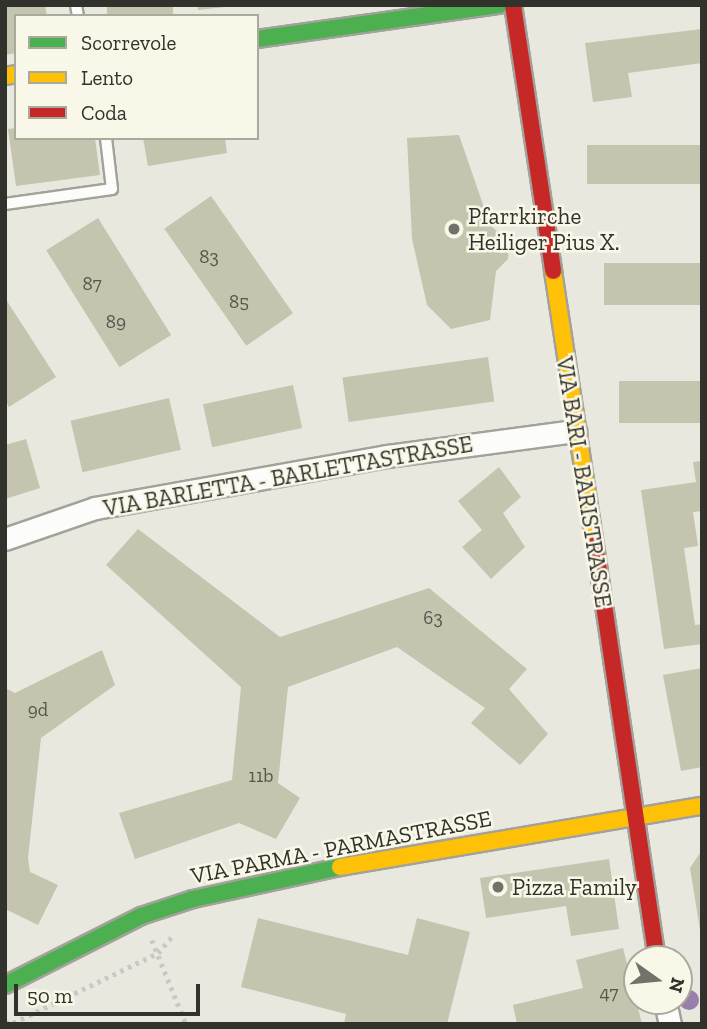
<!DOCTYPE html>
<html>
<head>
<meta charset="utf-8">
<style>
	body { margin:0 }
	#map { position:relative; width:707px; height:1029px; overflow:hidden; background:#e8e8df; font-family:"Zilla Slab",serif }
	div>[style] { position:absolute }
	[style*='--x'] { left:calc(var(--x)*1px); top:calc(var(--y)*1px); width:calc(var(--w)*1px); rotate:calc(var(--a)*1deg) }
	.building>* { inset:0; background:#c5c4af; transform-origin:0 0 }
	.path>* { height:4.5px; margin-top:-2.25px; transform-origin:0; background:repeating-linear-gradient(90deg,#c8c8c6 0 3.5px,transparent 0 8.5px) }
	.roads { filter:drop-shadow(2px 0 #a2a29b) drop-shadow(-2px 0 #a2a29b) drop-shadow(0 2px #a2a29b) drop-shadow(0 -2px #a2a29b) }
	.lane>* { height:10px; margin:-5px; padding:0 5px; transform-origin:5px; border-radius:5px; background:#fcfcfa }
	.street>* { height:21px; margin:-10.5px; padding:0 10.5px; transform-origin:10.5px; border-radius:10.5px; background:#fcfcfa }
	.fast>* { height:16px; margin:-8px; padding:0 8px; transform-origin:8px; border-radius:8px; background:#4caf50 }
	.slow>* { height:16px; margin:-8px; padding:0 8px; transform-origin:8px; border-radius:8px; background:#ffc107 }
	.jam>* { height:16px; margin:-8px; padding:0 8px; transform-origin:8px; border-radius:8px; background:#c62828 }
	.trees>* { width:20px; height:20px; margin:-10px; border-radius:50%; background:#997faa }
	.dots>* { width:19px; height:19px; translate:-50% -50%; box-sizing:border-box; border:4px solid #f9f8e8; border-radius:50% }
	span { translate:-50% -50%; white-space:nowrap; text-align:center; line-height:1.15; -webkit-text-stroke:5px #f9f8e8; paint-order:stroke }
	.number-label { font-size:19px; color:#57564d }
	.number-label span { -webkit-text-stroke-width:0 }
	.poi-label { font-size:23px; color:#32322c }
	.left { translate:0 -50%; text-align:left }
	.street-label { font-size:23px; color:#32322c }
	.frame { position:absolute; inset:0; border:7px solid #32322c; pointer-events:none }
	.legend { position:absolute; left:14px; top:14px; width:245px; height:126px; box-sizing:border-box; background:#f9f8e8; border:2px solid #a9a99d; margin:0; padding:9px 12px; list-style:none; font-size:21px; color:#32322c }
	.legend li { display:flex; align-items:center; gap:14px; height:35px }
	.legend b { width:35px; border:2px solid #a9a99d }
	.north { position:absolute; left:623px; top:945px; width:70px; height:70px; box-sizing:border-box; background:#f9f8e8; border:2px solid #a9a99d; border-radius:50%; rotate:105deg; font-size:19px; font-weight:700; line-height:28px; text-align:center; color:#32322c }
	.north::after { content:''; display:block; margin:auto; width:24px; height:32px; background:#72726b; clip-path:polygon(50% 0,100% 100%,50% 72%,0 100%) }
	.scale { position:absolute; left:14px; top:984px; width:186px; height:32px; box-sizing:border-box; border:4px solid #32322c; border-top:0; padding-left:9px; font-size:21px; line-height:24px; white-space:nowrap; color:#32322c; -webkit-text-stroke:5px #f9f8e8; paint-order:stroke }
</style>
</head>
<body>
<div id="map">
	<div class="building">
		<div style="clip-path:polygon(5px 5px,45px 5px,47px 16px,16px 16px,16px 53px,5px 55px)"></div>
		<div style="left:107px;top:5px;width:66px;height:11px"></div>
		<div style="clip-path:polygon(197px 5px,225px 5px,225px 7px,198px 10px)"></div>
		<div style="clip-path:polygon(702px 29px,702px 63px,628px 73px,632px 97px,593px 102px,585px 43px)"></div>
		<div style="clip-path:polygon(16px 128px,16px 138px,95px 138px,100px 175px,16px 186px,8px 129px)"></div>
		<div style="clip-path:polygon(459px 135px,490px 225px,509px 242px,508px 259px,496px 271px,490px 320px,451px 329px,427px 305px,412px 239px,407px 138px)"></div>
		<div style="clip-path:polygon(143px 138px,225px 138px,227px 153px,148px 166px)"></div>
		<div style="left:702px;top:145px;width:39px;height:115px;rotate:90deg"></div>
		<div style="left:211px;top:196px;width:143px;height:57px;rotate:55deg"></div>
		<div style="left:98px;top:218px;width:138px;height:61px;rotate:58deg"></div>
		<div style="left:702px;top:263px;width:42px;height:98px;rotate:90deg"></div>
		<div style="clip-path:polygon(5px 298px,56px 377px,9px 407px,5px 400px)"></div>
		<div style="left:488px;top:357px;width:45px;height:147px;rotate:82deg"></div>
		<div style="left:702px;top:381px;width:42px;height:83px;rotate:90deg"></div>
		<div style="left:293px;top:385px;width:44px;height:92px;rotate:78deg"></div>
		<div style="left:169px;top:398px;width:53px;height:101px;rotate:77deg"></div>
		<div style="clip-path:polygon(26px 439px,40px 488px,5px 499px,5px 445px)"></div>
		<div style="clip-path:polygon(702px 461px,702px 511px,693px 512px,698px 546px,684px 548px,695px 625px,702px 624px,702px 644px,664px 649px,641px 490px,696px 482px,693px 462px)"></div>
		<div style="clip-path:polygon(499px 467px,521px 497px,503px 513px,525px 547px,491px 579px,462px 547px,482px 530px,458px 501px)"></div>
		<div style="clip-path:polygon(138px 529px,280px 637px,429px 588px,527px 669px,509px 689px,548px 734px,520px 765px,471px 723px,485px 708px,397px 647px,288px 687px,278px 783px,300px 798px,276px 839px,239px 823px,135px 859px,119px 813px,232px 780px,241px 687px,106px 565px)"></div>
		<div style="clip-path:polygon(102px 650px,115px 685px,41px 738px,28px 858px,30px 872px,58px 885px,38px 925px,5px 909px,5px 688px,15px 693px)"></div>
		<div style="clip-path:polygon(702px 668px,702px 767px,681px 771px,663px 675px)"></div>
		<div style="clip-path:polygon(702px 850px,702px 930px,700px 930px,690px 868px)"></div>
		<div style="clip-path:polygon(609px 859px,619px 929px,571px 936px,566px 906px,486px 918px,480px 878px)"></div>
		<div style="clip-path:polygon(258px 918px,408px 955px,417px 918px,470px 932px,447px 1024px,344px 1024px,346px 1014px,241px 987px)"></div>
		<div style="clip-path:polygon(623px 948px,642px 1024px,517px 1024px,513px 1005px,583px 988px,576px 960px)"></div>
	</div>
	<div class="path">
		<div style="--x:152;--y:940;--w:91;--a:68"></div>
		<div style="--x:5;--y:1022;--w:8;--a:7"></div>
		<div style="--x:13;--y:1023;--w:161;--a:-25.8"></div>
		<div style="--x:158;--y:953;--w:23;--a:-50"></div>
	</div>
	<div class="roads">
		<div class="lane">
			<div style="--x:76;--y:5;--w:11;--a:80"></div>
			<div style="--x:5;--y:204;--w:108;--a:-8"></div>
			<div style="--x:112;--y:189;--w:51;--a:-96.7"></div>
		</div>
		<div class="street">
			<div style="--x:5;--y:539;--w:95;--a:-19"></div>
			<div style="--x:95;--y:508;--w:297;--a:-10.1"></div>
			<div style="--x:387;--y:456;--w:190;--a:-7.6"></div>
			<div style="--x:665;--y:1001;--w:24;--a:78"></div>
		</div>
		<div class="fast">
			<div style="--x:257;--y:39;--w:245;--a:-8"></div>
			<div style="--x:5;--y:985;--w:153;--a:-26.9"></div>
			<div style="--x:141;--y:916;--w:55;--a:-18.1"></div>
			<div style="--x:193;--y:899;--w:150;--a:-12.3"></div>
		</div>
		<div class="slow">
			<div style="--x:5;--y:76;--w:11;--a:-10"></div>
			<div style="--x:553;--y:271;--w:277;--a:81.3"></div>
			<div style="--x:340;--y:867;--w:367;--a:-9.6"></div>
		</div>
		<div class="jam">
			<div style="--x:513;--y:5;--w:269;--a:81.4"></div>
			<div style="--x:595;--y:545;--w:419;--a:81.5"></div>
		</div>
	</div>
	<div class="trees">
		<div style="left:689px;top:1000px"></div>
	</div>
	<div class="dots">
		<div style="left:454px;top:229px;background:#72726b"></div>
		<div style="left:498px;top:887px;background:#72726b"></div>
	</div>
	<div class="number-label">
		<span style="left:209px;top:257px">83</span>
		<span style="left:92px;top:284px">87</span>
		<span style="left:239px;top:302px">85</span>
		<span style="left:116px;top:322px">89</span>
		<span style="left:433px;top:618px">63</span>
		<span style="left:38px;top:710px">9d</span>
		<span style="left:261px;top:776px">11b</span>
		<span style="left:609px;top:993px">47</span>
	</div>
	<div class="poi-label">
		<span class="left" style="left:468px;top:229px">Pfarrkirche<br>Heiliger Pius X.</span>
		<span class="left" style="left:512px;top:887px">Pizza Family</span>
	</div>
	<div class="street-label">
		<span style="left:288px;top:476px;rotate:-10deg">VIA BARLETTA - BARLETTASTRASSE</span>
		<span style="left:584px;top:482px;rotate:81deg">VIA BARI - BARISTRASSE</span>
		<span style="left:341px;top:847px;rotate:-11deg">VIA PARMA - PARMASTRASSE</span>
	</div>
	<div class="frame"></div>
	<ul class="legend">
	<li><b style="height:9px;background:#4caf50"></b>Scorrevole</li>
	<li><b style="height:9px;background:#ffc107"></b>Lento</li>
	<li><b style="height:9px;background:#c62828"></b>Coda</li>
	</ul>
	<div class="north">N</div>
	<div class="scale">50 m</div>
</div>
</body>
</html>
